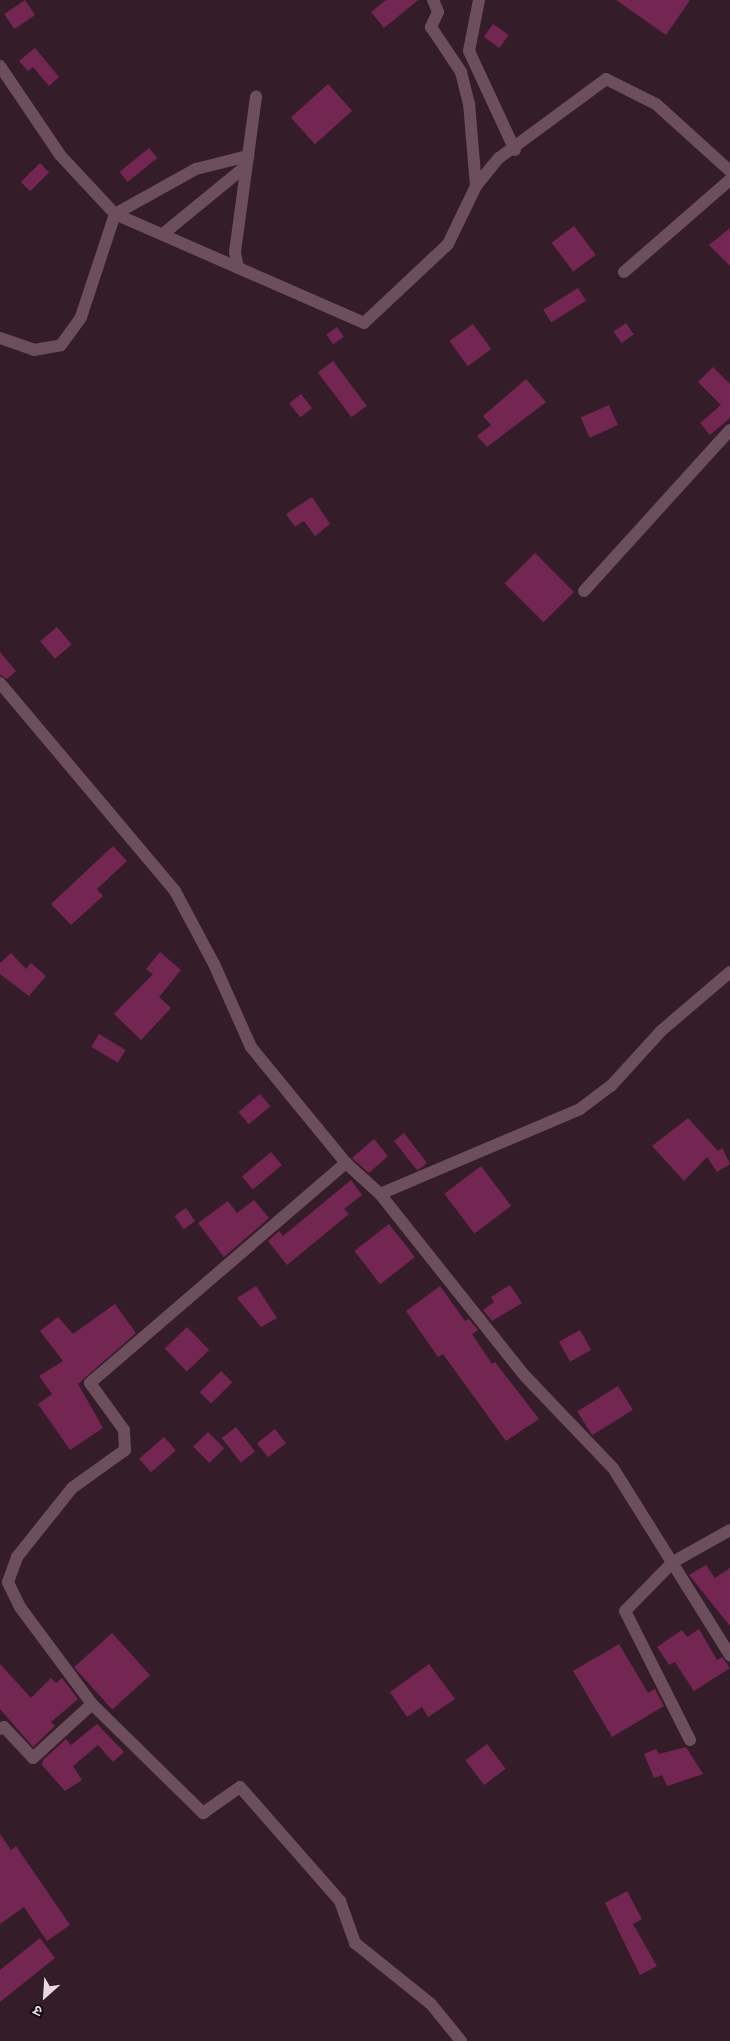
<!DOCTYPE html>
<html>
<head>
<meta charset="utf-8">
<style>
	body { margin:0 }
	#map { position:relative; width:730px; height:2041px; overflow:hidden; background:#351c29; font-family:Overpass,"Noto Sans Devanagari",sans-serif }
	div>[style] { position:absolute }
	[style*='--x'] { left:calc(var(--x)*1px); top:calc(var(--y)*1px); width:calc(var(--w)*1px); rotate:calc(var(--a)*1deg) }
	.building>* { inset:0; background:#742653; transform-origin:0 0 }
	.minor>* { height:12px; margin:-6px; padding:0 6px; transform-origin:6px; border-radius:6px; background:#6c4e5c }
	span { translate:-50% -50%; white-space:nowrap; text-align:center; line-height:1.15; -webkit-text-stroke:4.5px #150a10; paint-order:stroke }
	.north { position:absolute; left:20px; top:1971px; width:50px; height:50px; -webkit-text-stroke:4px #150a10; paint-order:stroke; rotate:206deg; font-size:14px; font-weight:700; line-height:20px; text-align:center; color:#ebd9e1 }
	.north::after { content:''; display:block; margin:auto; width:18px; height:22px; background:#ebd9e1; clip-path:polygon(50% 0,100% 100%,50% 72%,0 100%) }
</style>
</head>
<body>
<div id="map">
	<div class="building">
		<div style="left:25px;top:0;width:18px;height:25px;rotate:56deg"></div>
		<div style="clip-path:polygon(386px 0,418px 0,384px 28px,371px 12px)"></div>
		<div style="clip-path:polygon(616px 0,690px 0,666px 35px)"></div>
		<div style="left:493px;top:24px;width:19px;height:16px;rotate:35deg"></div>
		<div style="clip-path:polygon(35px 48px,59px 77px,49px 86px,33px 67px,28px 71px,19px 61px)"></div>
		<div style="left:328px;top:84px;width:36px;height:50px;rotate:48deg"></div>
		<div style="left:149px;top:148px;width:13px;height:38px;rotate:51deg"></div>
		<div style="left:40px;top:163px;width:13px;height:27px;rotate:45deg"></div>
		<div style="left:574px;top:226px;width:36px;height:28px;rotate:53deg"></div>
		<div style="clip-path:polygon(730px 228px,730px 266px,709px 245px)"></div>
		<div style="left:578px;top:288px;width:15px;height:41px;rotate:58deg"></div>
		<div style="left:626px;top:323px;width:14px;height:15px;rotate:56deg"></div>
		<div style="left:473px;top:324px;width:31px;height:29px;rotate:54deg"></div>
		<div style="left:337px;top:327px;width:12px;height:13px;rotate:55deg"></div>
		<div style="left:333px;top:361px;width:56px;height:19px;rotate:53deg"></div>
		<div style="clip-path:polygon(713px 367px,730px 384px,730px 418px,710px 435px,700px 423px,721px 405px,698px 382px)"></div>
		<div style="clip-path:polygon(526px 379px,546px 402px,487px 447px,477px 436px,491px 425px,483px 416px)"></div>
		<div style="left:301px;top:394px;width:18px;height:15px;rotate:52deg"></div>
		<div style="left:609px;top:405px;width:22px;height:31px;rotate:66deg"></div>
		<div style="clip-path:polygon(312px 497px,330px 524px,315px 536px,304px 521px,295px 527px,286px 514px)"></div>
		<div style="left:535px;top:553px;width:55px;height:43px;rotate:45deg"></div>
		<div style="left:57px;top:627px;width:23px;height:22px;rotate:50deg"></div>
		<div style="clip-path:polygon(0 652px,16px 671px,7px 679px,0 675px)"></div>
		<div style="clip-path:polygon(113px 846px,127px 861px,97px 889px,103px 896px,71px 925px,51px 904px)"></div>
		<div style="clip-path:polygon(160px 952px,181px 970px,159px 997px,171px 1008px,141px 1040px,114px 1014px,153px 974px,146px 969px)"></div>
		<div style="clip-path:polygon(11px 953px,26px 969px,31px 963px,46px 976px,29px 996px,0 974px,0 963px)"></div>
		<div style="left:99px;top:1034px;width:31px;height:15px;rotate:31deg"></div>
		<div style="left:260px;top:1094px;width:16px;height:28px;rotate:50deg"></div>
		<div style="clip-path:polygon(688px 1118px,718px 1151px,722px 1148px,730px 1164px,717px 1172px,707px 1157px,684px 1181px,652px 1146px)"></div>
		<div style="clip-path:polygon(404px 1133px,427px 1163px,421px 1168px,417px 1170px,394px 1141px)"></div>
		<div style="clip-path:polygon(374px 1139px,388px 1156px,369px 1173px,352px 1158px)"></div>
		<div style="left:271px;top:1152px;width:17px;height:38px;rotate:50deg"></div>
		<div style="left:481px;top:1166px;width:50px;height:46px;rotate:53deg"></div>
		<div style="clip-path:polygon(351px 1180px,362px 1195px,344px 1209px,349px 1214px,287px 1265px,268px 1241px,279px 1231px,283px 1236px)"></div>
		<div style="clip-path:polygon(254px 1200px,269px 1218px,224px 1257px,198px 1223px,228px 1201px,237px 1213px)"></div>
		<div style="left:186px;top:1208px;width:16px;height:14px;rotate:55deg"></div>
		<div style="left:389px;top:1224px;width:42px;height:44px;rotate:52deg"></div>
		<div style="clip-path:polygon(510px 1285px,522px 1303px,492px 1321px,483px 1310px,494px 1302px,491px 1297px)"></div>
		<div style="clip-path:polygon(256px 1286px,277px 1318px,261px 1327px,237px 1298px)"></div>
		<div style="clip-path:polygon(440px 1286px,465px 1321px,469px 1319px,478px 1330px,472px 1334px,492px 1364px,495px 1362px,539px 1419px,506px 1441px,443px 1354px,438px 1357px,406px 1311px)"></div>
		<div style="clip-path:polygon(115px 1304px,136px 1333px,78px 1384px,103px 1428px,70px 1450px,38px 1404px,52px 1394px,39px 1376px,63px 1361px,40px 1331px,58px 1317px,73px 1334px)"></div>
		<div style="left:187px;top:1327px;width:32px;height:31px;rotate:46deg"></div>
		<div style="left:580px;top:1330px;width:23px;height:24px;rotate:61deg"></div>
		<div style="left:221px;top:1371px;width:16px;height:30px;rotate:45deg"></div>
		<div style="left:618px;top:1386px;width:28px;height:48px;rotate:58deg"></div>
		<div style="left:236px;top:1427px;width:31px;height:18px;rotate:52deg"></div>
		<div style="left:275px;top:1429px;width:18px;height:23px;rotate:52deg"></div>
		<div style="left:208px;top:1432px;width:23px;height:21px;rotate:45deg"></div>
		<div style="left:164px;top:1437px;width:18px;height:33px;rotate:49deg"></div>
		<div style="clip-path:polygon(706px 1565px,715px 1578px,730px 1568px,730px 1626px,689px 1575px)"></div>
		<div style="clip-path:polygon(699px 1629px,717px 1660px,722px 1657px,730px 1668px,694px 1691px,675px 1662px,669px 1665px,657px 1647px,682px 1630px,687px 1637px)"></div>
		<div style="left:112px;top:1633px;width:57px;height:51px;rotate:48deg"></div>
		<div style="clip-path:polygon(619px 1644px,648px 1693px,655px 1689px,664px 1706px,612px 1737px,573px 1671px)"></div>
		<div style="clip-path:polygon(0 1664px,31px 1698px,51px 1678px,56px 1683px,62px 1678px,78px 1699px,51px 1722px,55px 1726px,33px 1747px,0 1709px)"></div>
		<div style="clip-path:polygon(429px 1664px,455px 1699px,428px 1717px,422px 1707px,407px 1717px,390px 1692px)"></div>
		<div style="clip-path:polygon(97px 1724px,124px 1752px,113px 1762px,98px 1745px,73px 1766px,82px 1780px,65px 1791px,42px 1765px,43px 1760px,66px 1739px,71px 1745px)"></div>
		<div style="left:487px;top:1744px;width:31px;height:27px;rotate:53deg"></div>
		<div style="clip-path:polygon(686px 1747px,703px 1774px,667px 1786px,662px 1775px,654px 1778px,644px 1754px,656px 1749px,659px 1754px)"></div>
		<div style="clip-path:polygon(0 1834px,11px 1850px,16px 1846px,70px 1925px,47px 1941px,24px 1907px,0 1924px)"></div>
		<div style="clip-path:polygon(627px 1891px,642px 1919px,633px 1924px,657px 1966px,640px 1975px,605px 1903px)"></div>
		<div style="clip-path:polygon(40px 1938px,55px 1958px,0 2002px,0 1970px)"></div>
	</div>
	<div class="minor">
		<div style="--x:433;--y:0;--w:13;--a:67"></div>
		<div style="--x:438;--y:12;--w:17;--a:115"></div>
		<div style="--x:431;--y:27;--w:54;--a:56.3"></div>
		<div style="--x:461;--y:72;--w:32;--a:76"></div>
		<div style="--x:469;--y:103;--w:83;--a:85.2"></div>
		<div style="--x:479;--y:0;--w:52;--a:101.1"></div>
		<div style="--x:469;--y:51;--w:109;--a:65.1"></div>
		<div style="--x:0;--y:66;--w:107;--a:56"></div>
		<div style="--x:60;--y:155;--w:81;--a:47"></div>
		<div style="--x:115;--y:214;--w:272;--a:23.6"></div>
		<div style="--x:364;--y:323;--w:115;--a:-43.2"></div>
		<div style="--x:448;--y:244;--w:64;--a:-64.2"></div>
		<div style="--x:476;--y:186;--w:36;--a:-51"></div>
		<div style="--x:499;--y:158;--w:133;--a:-36.4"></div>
		<div style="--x:606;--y:79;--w:56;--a:26.6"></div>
		<div style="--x:656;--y:104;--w:100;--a:42.2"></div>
		<div style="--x:163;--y:234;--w:107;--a:-39.3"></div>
		<div style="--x:238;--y:268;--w:16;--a:-101"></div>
		<div style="--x:235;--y:252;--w:157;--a:-82.3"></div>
		<div style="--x:624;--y:272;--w:140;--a:-41"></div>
		<div style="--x:0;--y:338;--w:36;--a:19"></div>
		<div style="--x:34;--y:350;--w:27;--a:-10"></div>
		<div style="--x:61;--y:345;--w:34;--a:-54"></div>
		<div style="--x:81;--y:317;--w:108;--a:-71.7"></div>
		<div style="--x:115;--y:214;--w:93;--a:-29.1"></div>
		<div style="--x:196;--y:169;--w:54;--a:-14"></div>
		<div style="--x:584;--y:591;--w:217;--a:-47.8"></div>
		<div style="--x:0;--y:683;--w:272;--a:49.9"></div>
		<div style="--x:175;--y:891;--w:83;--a:61.9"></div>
		<div style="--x:214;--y:964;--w:91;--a:66"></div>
		<div style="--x:251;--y:1047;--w:150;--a:50.7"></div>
		<div style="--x:346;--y:1163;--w:46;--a:42.4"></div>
		<div style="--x:380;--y:1194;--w:233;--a:51.5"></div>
		<div style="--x:525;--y:1376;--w:127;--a:46.3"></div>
		<div style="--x:613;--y:1468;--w:221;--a:58"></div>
		<div style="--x:380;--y:1194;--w:217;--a:-23"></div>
		<div style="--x:580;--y:1109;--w:39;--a:-37"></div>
		<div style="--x:611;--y:1086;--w:74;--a:-47.7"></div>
		<div style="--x:661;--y:1031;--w:91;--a:-40.5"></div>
		<div style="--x:92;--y:1704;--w:156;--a:44.5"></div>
		<div style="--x:203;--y:1813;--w:45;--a:-35.1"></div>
		<div style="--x:240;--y:1787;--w:152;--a:48.7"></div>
		<div style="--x:340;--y:1901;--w:45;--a:70.3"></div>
		<div style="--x:355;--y:1943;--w:97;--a:38.8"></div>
		<div style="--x:431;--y:2004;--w:48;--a:51"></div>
		<div style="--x:0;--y:1729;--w:4;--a:-27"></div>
		<div style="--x:4;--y:1727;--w:42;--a:46.9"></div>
		<div style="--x:33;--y:1758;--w:80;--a:-42.5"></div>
		<div style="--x:92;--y:1704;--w:121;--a:-126.6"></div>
		<div style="--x:20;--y:1607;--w:28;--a:-116"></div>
		<div style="--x:8;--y:1582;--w:27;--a:-70"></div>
		<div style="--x:17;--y:1557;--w:88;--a:-51.4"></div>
		<div style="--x:72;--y:1488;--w:65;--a:-35.6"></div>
		<div style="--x:125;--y:1450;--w:20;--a:-93"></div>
		<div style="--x:124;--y:1430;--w:58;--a:-125.9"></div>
		<div style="--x:90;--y:1383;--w:338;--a:-40.7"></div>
		<div style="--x:690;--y:1740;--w:144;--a:-116.7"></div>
		<div style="--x:625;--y:1611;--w:69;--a:-45.6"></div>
		<div style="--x:673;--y:1562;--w:65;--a:-29.3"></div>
	</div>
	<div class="north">उ</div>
</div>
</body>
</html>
